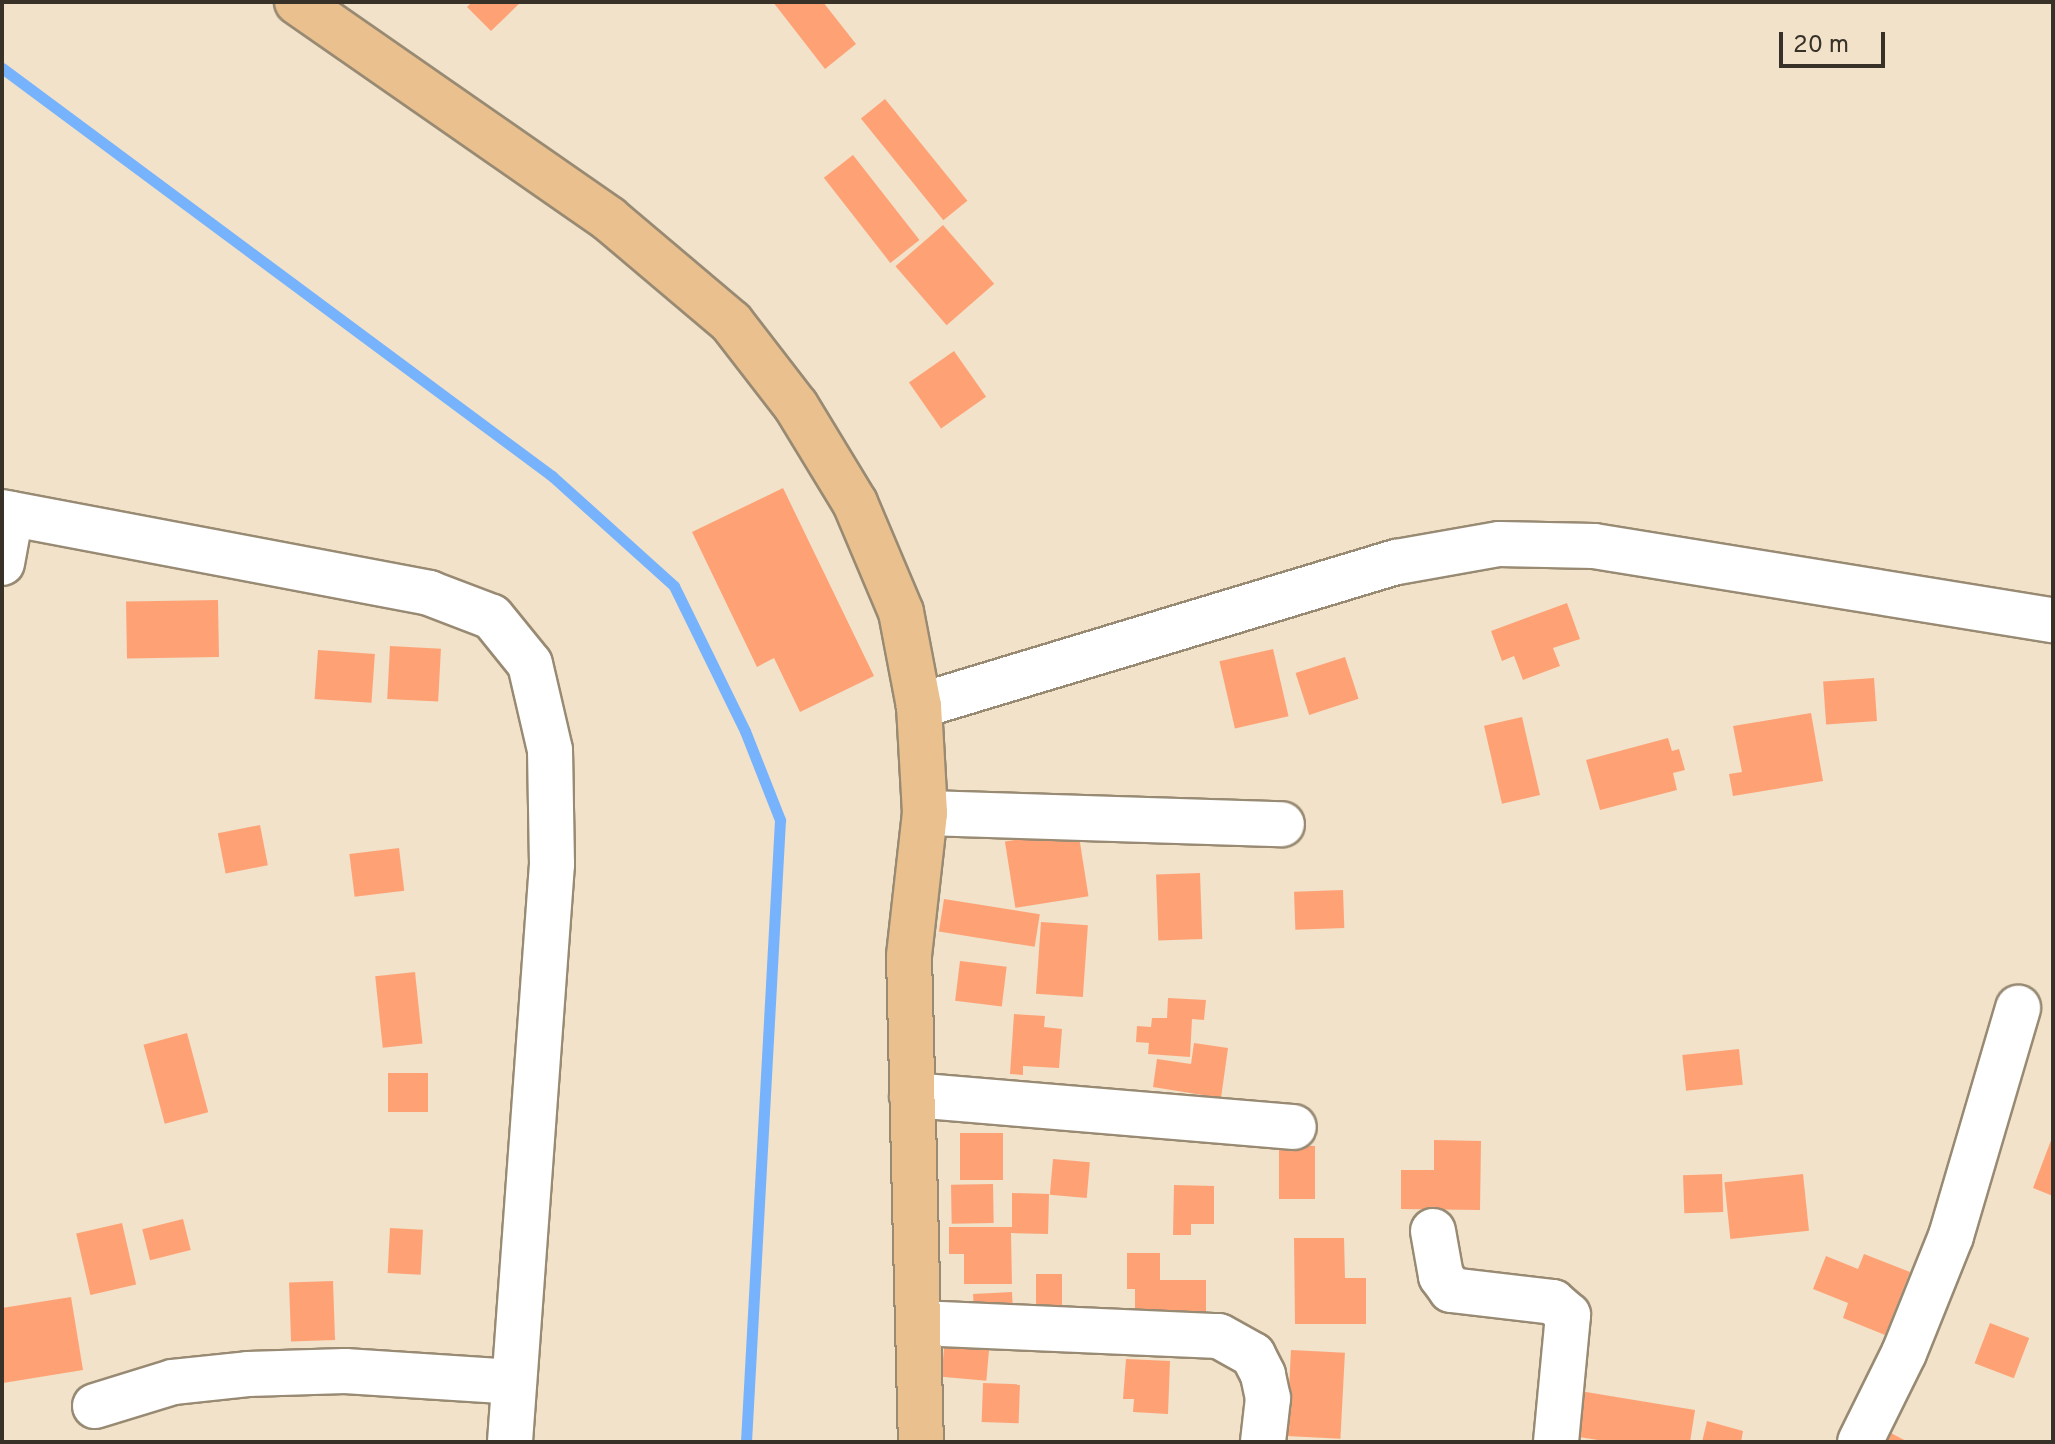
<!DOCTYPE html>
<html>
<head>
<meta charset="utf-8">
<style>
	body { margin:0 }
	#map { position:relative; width:2055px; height:1444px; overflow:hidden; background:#f1e2c9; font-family:Overpass,sans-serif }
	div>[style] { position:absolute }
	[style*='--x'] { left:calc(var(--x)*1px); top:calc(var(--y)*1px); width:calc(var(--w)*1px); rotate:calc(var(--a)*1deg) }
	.stream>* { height:11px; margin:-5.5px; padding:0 5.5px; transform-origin:5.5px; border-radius:5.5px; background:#77b2fd }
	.building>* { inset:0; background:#fea276; transform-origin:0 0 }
	.roads { filter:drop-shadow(2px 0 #988a73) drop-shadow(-2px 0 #988a73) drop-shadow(0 2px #988a73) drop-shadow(0 -2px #988a73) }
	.minor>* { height:44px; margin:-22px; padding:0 22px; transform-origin:22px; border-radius:22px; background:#fff }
	.major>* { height:44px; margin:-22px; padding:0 22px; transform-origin:22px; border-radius:22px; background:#e9c08e }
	span { translate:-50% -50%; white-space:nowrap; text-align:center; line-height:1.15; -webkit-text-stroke:7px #f1e2c9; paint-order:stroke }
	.frame { position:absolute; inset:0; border:4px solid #373128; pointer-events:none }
	.scale { position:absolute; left:1779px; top:32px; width:106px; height:36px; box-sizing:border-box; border:4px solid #373128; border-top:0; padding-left:10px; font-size:24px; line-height:28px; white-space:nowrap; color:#373128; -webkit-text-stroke:6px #f1e2c9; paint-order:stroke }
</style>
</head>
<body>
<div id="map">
	<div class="stream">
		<div style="--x:2;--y:68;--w:685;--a:36.57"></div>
		<div style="--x:552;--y:476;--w:164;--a:42"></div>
		<div style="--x:674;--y:586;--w:161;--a:63.9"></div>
		<div style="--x:745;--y:731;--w:96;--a:68.5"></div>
		<div style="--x:780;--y:820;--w:623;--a:93.13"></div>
	</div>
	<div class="building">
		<div style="clip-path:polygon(472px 2px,521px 2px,491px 31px,467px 7px)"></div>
		<div style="clip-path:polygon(773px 2px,823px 2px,856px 44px,825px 69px)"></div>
		<div style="left:885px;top:99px;width:131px;height:31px;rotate:51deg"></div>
		<div style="left:853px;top:155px;width:108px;height:37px;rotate:52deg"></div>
		<div style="left:943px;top:225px;width:78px;height:63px;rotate:49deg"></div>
		<div style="left:954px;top:351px;width:56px;height:55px;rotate:55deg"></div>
		<div style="clip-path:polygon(783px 488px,874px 676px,800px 712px,774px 658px,757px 667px,692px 532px)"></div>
		<div style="left:218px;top:600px;width:57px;height:92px;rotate:89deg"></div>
		<div style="clip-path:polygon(1567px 603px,1580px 639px,1553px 648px,1560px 666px,1523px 680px,1514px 656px,1502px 661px,1491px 631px)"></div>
		<div style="left:390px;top:646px;width:51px;height:53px;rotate:3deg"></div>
		<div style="left:1273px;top:649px;width:69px;height:55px;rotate:77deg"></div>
		<div style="left:318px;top:650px;width:57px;height:49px;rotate:4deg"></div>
		<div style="left:1345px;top:657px;width:44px;height:52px;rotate:72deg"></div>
		<div style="left:1874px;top:678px;width:43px;height:51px;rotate:86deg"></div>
		<div style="clip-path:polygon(1811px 713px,1823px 781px,1733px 796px,1729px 774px,1742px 772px,1733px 726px)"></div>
		<div style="left:1522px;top:717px;width:80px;height:39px;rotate:77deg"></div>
		<div style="clip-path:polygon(1668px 738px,1672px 751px,1679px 749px,1685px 770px,1673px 773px,1677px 790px,1600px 810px,1586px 760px)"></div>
		<div style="left:260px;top:825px;width:41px;height:43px;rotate:79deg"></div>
		<div style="left:1078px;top:830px;width:67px;height:74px;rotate:81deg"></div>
		<div style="left:399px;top:848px;width:43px;height:50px;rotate:83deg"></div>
		<div style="left:1200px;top:873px;width:66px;height:44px;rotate:88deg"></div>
		<div style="left:1343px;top:890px;width:38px;height:49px;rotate:88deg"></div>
		<div style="left:944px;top:899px;width:97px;height:33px;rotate:9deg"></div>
		<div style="left:1041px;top:922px;width:47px;height:72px;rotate:4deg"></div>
		<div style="left:960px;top:961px;width:47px;height:40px;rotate:7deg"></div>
		<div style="left:415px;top:972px;width:72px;height:40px;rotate:84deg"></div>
		<div style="clip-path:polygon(1168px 998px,1206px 1000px,1204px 1020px,1192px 1019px,1190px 1057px,1148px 1054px,1149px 1043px,1136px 1042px,1137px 1026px,1151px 1027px,1152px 1018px,1167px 1018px)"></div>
		<div style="clip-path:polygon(1014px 1014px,1045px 1016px,1044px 1027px,1062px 1029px,1059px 1068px,1023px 1066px,1023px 1075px,1010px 1074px)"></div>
		<div style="left:187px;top:1033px;width:82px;height:45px;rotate:75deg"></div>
		<div style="clip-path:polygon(1194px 1043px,1228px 1048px,1221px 1098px,1153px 1087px,1157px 1059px,1191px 1064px)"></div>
		<div style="left:1739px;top:1049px;width:36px;height:57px;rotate:84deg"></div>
		<div style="left:388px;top:1073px;width:40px;height:39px"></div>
		<div style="left:960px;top:1133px;width:43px;height:47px"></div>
		<div style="clip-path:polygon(2053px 1135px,2053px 1196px,2033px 1188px)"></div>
		<div style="clip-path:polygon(1434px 1140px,1481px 1141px,1480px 1210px,1401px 1209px,1401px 1170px,1434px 1170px)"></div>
		<div style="left:1279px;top:1146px;width:36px;height:53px"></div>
		<div style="left:1053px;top:1159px;width:37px;height:36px;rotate:5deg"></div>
		<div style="left:1722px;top:1174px;width:38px;height:39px;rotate:88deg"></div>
		<div style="left:1803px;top:1174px;width:57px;height:79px;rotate:84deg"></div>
		<div style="left:993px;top:1184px;width:39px;height:42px;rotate:89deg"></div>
		<div style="clip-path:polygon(1174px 1185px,1214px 1186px,1214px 1224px,1191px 1224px,1191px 1235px,1173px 1235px)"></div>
		<div style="clip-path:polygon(1012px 1193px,1049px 1194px,1048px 1234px,1011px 1233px,1012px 1284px,964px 1284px,964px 1254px,949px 1254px,949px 1227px,1012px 1227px)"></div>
		<div style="left:183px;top:1219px;width:32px;height:42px;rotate:76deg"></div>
		<div style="left:122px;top:1223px;width:63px;height:47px;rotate:77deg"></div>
		<div style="left:390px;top:1228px;width:33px;height:45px;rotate:3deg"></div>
		<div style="clip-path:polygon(1294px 1238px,1344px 1238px,1345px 1278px,1366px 1278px,1366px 1324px,1295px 1324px)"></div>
		<div style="clip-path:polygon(1127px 1253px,1160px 1253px,1160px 1280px,1206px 1280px,1206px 1327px,1135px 1326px,1135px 1289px,1127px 1289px)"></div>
		<div style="clip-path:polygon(1864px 1254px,1910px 1272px,1885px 1335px,1843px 1318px,1848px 1303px,1813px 1289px,1826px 1256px,1858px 1269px)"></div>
		<div style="left:1036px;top:1274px;width:26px;height:40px"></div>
		<div style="left:333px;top:1281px;width:59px;height:44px;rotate:88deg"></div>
		<div style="left:1012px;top:1292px;width:21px;height:39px;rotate:87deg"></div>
		<div style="clip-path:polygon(71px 1297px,83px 1370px,3px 1383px,2px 1308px)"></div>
		<div style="left:1990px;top:1323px;width:42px;height:43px;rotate:21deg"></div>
		<div style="left:945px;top:1337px;width:45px;height:40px;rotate:5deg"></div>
		<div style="left:1291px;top:1350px;width:54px;height:86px;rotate:3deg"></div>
		<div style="clip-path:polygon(1126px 1359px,1170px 1361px,1168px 1414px,1133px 1412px,1134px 1399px,1123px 1399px)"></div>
		<div style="left:983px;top:1383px;width:37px;height:39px;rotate:2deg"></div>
		<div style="clip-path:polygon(1580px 1391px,1695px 1410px,1690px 1442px,1610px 1442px,1573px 1436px)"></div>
		<div style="clip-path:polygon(1707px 1421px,1743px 1431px,1741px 1442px,1702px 1442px)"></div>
		<div style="clip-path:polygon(1889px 1432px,1908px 1442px,1884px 1442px)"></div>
	</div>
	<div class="roads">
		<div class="minor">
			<div style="--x:2;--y:512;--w:435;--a:10.7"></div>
			<div style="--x:429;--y:593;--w:67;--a:20.9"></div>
			<div style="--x:492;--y:617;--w:60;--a:51"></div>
			<div style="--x:530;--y:664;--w:88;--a:76.9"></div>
			<div style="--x:550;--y:750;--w:114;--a:89"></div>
			<div style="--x:552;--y:864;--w:580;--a:94.16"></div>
			<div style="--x:2;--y:563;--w:50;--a:-79.6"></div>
			<div style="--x:919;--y:706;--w:499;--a:-16.8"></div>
			<div style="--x:1397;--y:562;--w:104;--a:-10"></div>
			<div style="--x:1499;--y:544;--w:95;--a:1.2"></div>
			<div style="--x:1594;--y:546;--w:465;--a:9.2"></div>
			<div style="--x:925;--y:813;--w:357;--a:1.8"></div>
			<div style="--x:912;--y:1095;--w:383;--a:4.8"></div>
			<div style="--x:1433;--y:1231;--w:46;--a:79.9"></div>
			<div style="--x:1441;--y:1276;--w:17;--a:54"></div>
			<div style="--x:1451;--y:1290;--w:103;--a:6.7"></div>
			<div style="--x:1553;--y:1302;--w:20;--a:41"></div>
			<div style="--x:1568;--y:1315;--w:128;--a:95.4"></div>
			<div style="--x:918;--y:1323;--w:301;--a:2.5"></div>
			<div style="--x:1219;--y:1336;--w:39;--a:29"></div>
			<div style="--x:1253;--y:1355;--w:22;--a:63"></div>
			<div style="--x:1263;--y:1375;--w:24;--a:78"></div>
			<div style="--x:1268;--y:1398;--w:44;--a:96.5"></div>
			<div style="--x:95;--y:1406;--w:82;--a:-17.1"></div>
			<div style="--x:173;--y:1382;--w:75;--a:-6.1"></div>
			<div style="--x:248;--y:1374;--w:97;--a:-1.8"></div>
			<div style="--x:345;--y:1371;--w:169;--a:3.7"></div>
			<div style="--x:1860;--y:1442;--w:99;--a:-63.7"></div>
			<div style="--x:1904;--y:1353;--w:126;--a:-68.1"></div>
			<div style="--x:1951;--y:1236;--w:238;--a:-73.6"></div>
		</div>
		<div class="major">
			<div style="--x:297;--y:2;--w:380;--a:34.8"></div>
			<div style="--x:609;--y:219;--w:160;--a:40.2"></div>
			<div style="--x:731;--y:322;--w:106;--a:52.3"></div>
			<div style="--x:796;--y:406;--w:114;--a:58.7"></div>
			<div style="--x:855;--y:503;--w:118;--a:67.1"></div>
			<div style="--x:901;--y:612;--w:96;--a:79.2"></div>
			<div style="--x:919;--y:706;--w:107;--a:86.8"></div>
			<div style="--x:925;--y:813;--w:144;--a:96.4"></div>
			<div style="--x:909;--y:956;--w:486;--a:88.6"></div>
		</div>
	</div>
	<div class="frame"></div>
	<div class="scale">20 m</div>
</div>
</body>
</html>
